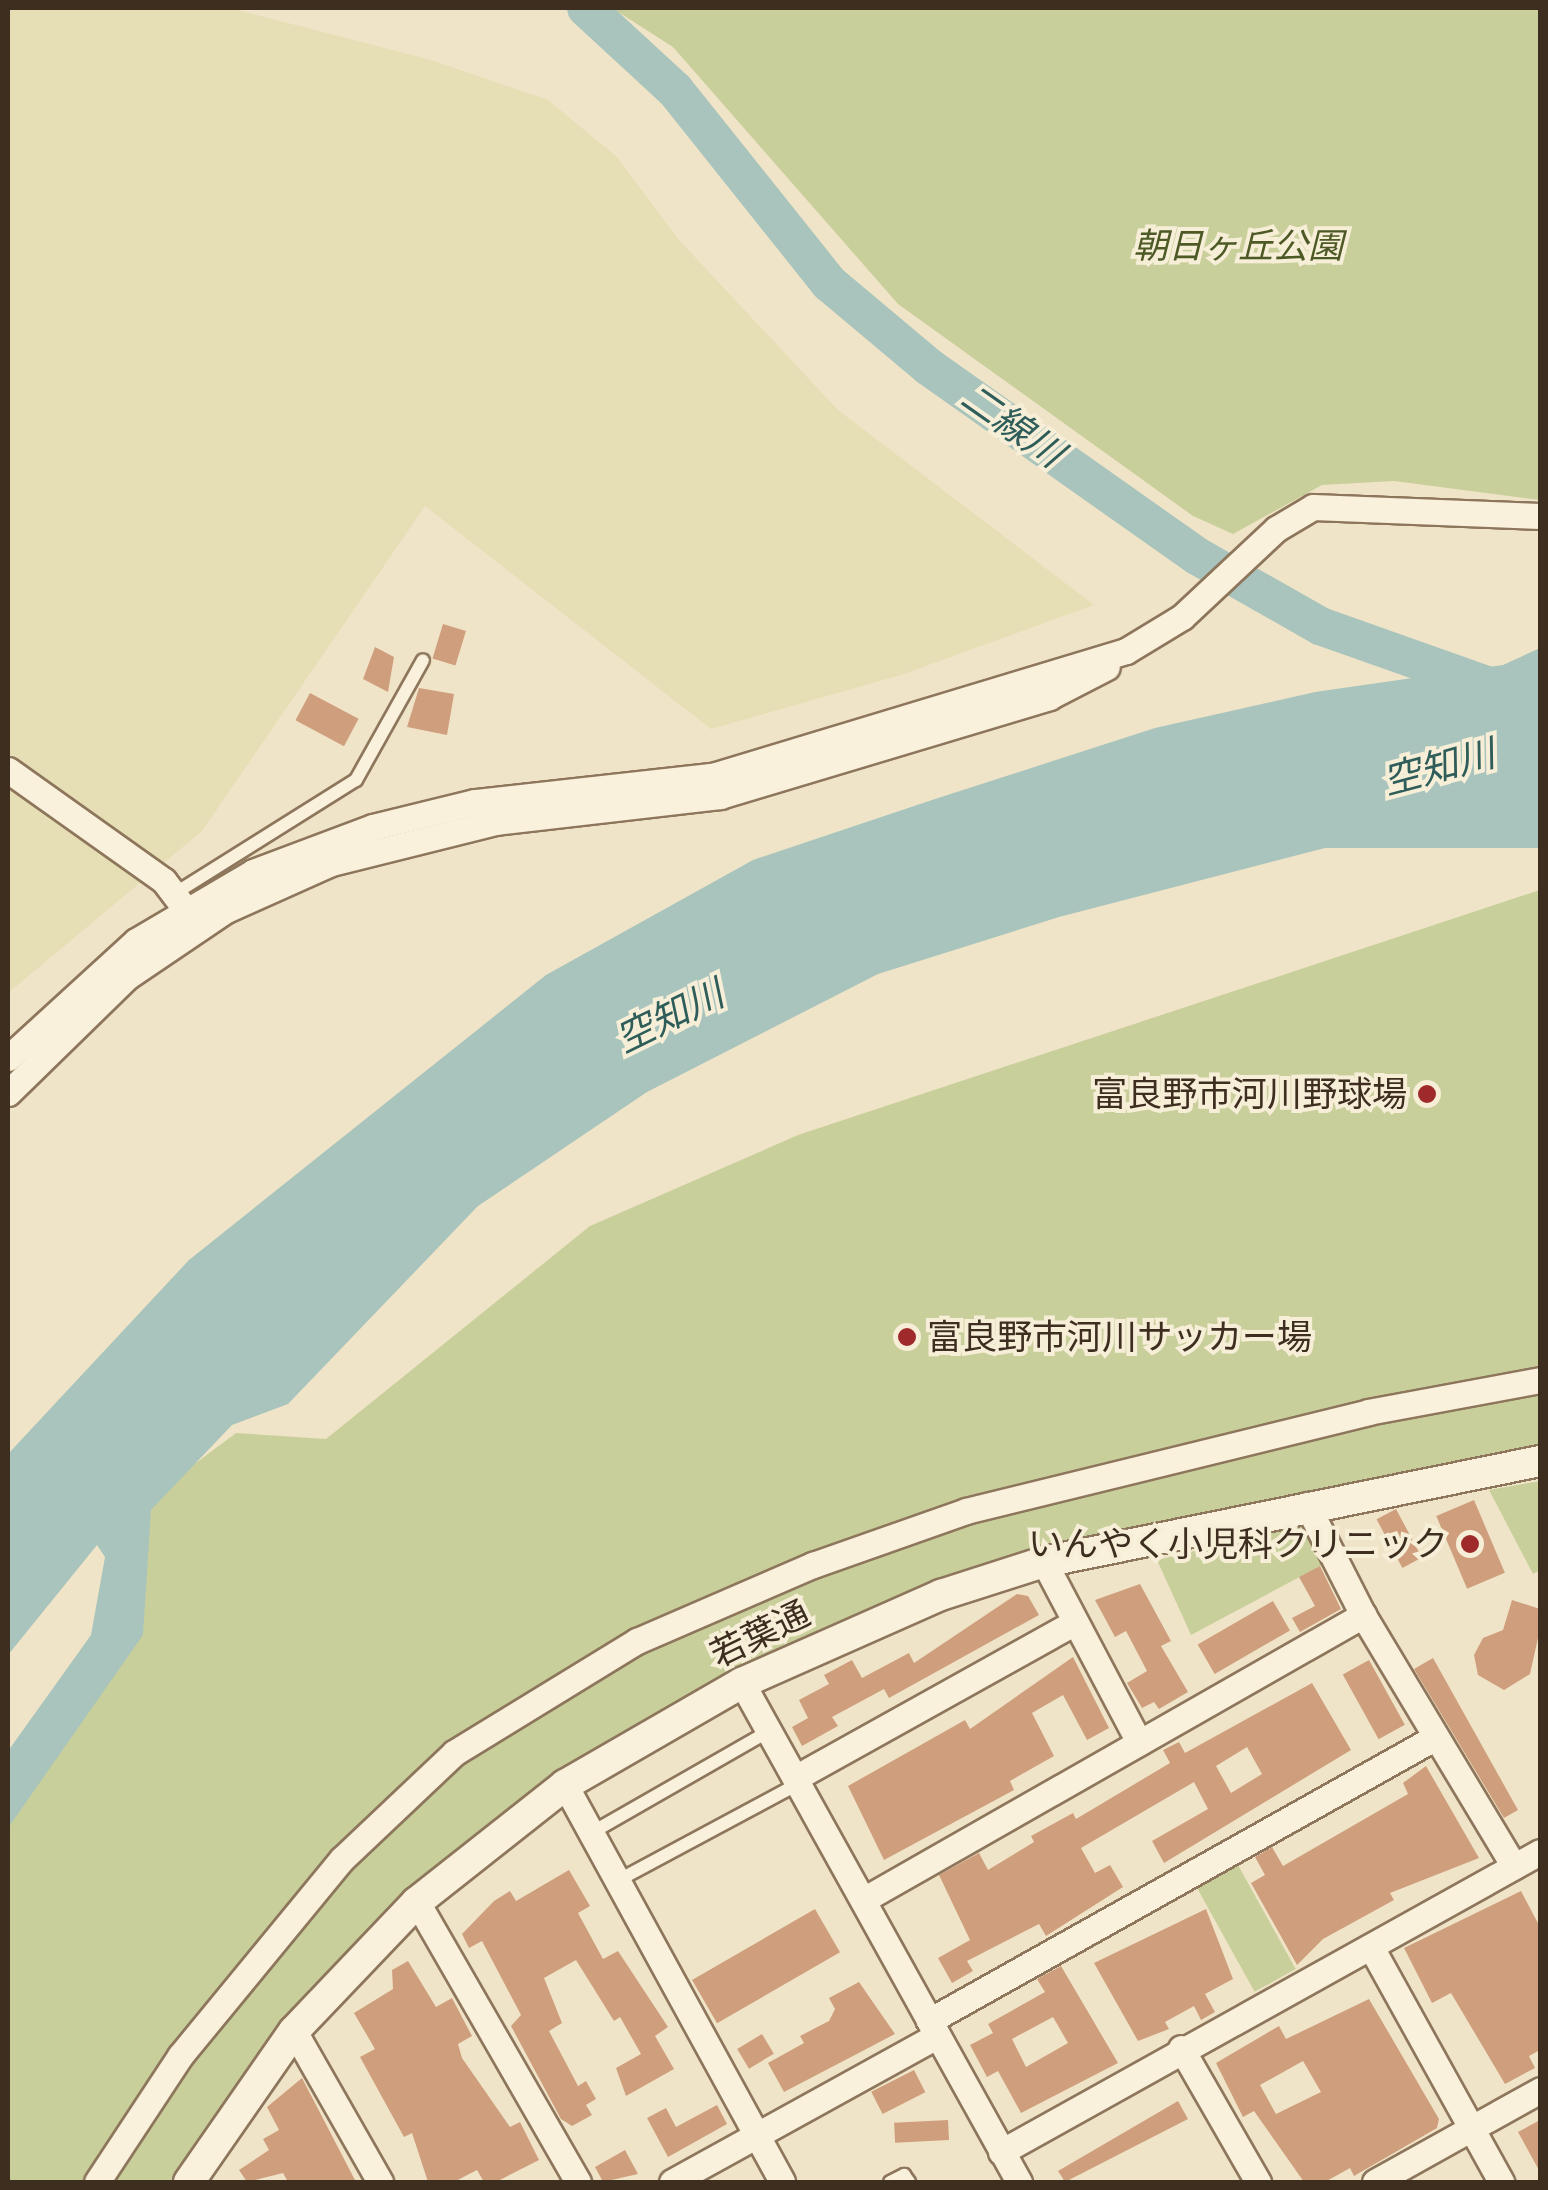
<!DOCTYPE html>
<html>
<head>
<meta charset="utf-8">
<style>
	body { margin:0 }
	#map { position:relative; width:1548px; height:2190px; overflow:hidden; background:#f0e4c8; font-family:"Source Serif 4","Noto Sans JP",serif }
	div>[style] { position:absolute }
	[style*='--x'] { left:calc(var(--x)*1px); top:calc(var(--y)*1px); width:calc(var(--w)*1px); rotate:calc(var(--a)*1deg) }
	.farmland>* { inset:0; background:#e6deb5 }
	.green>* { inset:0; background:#c9cf9b; transform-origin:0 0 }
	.water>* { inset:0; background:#a9c4bc }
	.river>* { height:38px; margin:-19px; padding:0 19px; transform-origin:19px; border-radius:19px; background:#a9c4bc }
	.building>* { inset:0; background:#cf9f7d; transform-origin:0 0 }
	.roads { filter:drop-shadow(2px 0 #8d765c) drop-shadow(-2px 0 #8d765c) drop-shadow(0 2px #8d765c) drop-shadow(0 -2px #8d765c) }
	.service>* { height:12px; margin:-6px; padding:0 6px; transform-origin:6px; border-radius:6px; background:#faf1dc }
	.minor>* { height:25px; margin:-12.5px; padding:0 12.5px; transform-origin:12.5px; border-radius:12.5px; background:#faf1dc }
	.tertiary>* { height:30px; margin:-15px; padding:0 15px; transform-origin:15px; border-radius:15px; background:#faf1dc }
	.dots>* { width:28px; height:28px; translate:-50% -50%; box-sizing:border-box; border:5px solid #f7eed8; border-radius:50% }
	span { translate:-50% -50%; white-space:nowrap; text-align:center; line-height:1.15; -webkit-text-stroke:8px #f7eed8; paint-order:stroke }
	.park-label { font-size:35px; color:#4d5a26; font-style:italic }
	.poi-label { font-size:35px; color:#3d2e20 }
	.right { translate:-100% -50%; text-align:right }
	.left { translate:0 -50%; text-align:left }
	.street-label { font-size:35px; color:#3d2e20 }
	.water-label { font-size:38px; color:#2f5d5a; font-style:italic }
	.frame { position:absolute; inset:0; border:10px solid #3d2e20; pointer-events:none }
</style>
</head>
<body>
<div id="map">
	<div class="farmland">
		<div style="clip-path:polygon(8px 8px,230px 8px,431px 60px,548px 100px,617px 157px,679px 240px,838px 410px,1094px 605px,901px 675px,711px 729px,425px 506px,202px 831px,8px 993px)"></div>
	</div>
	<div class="green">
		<div style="clip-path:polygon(612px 8px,1540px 8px,1540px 500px,1394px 481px,1322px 485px,1233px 534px,1193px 516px,898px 304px,673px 47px)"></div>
		<div style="clip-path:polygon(1540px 890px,1540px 1461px,1044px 1562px,742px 1683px,417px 1902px,189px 2182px,8px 2182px,8px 1813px,124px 1632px,137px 1507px,236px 1433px,326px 1439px,590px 1226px,798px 1135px)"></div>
		<div style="clip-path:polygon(1540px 1481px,1540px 1570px,1533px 1574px,1489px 1490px)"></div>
		<div style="clip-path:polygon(1304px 1525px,1324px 1564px,1191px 1635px,1157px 1560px)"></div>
		<div style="left:1238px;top:1865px;width:119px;height:47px;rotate:61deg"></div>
	</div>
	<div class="water">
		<div style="clip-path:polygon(1540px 648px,1540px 848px,1325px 848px,1059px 917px,878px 974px,647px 1092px,478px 1206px,288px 1404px,232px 1425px,151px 1510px,143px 1635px,8px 1828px,8px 1751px,91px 1635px,105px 1557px,97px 1545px,8px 1655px,8px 1454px,189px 1260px,546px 975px,753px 860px,932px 800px,1155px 728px,1315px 692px,1503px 665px)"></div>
	</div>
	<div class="river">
		<div style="--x:586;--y:8;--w:121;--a:42.7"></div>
		<div style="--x:675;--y:90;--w:247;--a:51.4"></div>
		<div style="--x:829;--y:283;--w:131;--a:40"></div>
		<div style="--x:929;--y:367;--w:328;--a:35.2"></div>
		<div style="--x:1197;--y:556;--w:142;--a:29.6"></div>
		<div style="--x:1320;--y:626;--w:233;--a:19.5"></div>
	</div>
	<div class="building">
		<div style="left:443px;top:624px;width:24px;height:36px;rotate:17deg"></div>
		<div style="clip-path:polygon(375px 647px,394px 657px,388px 692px,363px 679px)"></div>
		<div style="clip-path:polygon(419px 688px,454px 694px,447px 735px,407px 727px)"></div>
		<div style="left:310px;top:693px;width:55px;height:31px;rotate:28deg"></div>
		<div style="left:1474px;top:1500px;width:79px;height:41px;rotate:67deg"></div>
		<div style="left:1396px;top:1509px;width:55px;height:22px;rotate:62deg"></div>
		<div style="clip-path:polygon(1320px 1566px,1341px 1609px,1300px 1632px,1292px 1618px,1315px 1606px,1299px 1577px)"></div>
		<div style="clip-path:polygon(1140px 1584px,1171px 1641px,1161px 1646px,1188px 1692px,1159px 1709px,1154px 1702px,1142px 1708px,1127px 1683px,1147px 1671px,1126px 1631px,1115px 1637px,1095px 1600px)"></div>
		<div style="clip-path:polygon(1017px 1594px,1028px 1596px,1039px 1615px,889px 1698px,884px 1689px,832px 1717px,838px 1726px,802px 1746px,792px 1727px,808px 1718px,799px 1700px,829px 1684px,824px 1675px,852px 1660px,862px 1678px,909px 1653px,914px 1663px)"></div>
		<div style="clip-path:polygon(1512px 1600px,1540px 1609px,1540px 1629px,1530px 1674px,1504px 1690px,1478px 1675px,1474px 1655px,1483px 1638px,1503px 1630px)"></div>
		<div style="left:1273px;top:1601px;width:34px;height:87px;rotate:60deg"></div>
		<div style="clip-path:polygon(1073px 1657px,1109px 1728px,1087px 1740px,1063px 1695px,1032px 1713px,1054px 1756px,1010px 1781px,1014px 1790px,884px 1860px,848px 1786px,965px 1720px,970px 1729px)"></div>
		<div style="clip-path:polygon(1433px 1658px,1518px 1810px,1504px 1818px,1414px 1669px)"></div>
		<div style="left:1369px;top:1660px;width:74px;height:30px;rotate:61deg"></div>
		<div style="clip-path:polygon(evenodd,1312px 1683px,1351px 1750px,1164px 1863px,1152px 1841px,1208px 1809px,1194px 1782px,1081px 1848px,1095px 1873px,1110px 1865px,1123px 1887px,1046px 1936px,1039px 1924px,967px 1961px,973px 1971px,952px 1983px,938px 1958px,970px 1940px,939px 1875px,979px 1853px,988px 1870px,1034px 1842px,1031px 1836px,1073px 1813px,1076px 1819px,1170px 1763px,1163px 1750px,1179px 1742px,1185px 1753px,1312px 1683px,1247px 1747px,1262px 1774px,1231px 1793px,1216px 1766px,1247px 1747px)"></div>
		<div style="clip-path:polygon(1426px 1766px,1479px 1858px,1390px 1893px,1394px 1900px,1323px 1939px,1297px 1965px,1251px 1883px,1265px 1875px,1255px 1857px,1272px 1847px,1283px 1866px,1408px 1794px,1403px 1783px)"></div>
		<div style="clip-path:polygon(569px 1870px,590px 1906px,578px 1913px,603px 1959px,618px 1951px,668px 2027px,655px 2036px,674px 2069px,626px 2096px,616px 2068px,641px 2054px,620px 2017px,614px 2021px,576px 1960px,544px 1978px,562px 2023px,549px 2031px,578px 2086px,586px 2081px,596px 2099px,586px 2105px,592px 2115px,572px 2126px,561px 2119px,511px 2026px,521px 2015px,482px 1941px,469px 1948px,462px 1934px,494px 1901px,510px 1891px,516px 1901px)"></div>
		<div style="clip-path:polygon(1521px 1891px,1540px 1927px,1540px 2050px,1529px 2056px,1535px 2068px,1505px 2084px,1451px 1993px,1432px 2003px,1404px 1948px)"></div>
		<div style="left:815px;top:1909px;width:50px;height:142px;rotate:60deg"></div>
		<div style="clip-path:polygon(1206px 1909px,1233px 1979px,1205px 1994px,1215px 2012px,1201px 2020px,1194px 2006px,1165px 2022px,1169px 2029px,1138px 2041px,1094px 1963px)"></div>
		<div style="clip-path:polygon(408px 1961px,436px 2007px,452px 1998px,472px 2036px,458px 2044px,462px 2058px,510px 2127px,520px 2122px,539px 2160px,496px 2182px,484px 2182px,477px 2170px,454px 2182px,428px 2182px,412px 2133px,404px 2137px,360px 2057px,375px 2049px,354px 2013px,393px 1989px,392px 1970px)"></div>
		<div style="clip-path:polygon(evenodd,1061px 1966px,1118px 2063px,1021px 2113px,998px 2071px,987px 2077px,970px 2045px,993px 2033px,988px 2024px,1045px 1992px,1037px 1979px,1061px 1966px,1053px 2017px,1068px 2043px,1026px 2067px,1012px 2039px,1053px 2017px)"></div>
		<div style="clip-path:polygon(859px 1982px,895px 2034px,784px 2092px,768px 2063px,804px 2043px,800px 2036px,829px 2021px,835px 2009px,829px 1998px)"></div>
		<div style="clip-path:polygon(evenodd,1369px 1999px,1439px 2119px,1437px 2128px,1354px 2176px,1350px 2168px,1325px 2182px,1304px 2182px,1254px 2111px,1243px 2117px,1216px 2063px,1279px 2026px,1286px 2039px,1369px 1999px,1303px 2061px,1321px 2092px,1276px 2114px,1260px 2085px,1303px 2061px)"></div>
		<div style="left:762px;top:2034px;width:23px;height:29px;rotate:59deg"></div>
		<div style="left:914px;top:2070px;width:25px;height:48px;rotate:63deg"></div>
		<div style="clip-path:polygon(302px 2078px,356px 2182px,288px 2182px,283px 2173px,247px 2182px,239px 2170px,269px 2150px,263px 2139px,279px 2130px,267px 2107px)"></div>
		<div style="clip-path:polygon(1178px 2101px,1188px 2119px,1065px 2182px,1058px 2171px)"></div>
		<div style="clip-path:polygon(717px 2105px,727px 2124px,668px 2157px,647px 2118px,666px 2108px,676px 2127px)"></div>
		<div style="left:948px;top:2120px;width:20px;height:54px;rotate:87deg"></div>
		<div style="clip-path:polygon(1540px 2120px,1540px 2172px,1518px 2132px)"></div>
		<div style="clip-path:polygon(625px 2150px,638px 2174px,603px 2182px,595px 2167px)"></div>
	</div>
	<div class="roads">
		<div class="service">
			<div style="--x:174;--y:894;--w:215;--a:-32.1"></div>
			<div style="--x:356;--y:780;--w:137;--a:-60.8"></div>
			<div style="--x:591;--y:1833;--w:205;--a:-29.8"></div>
			<div style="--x:617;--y:1881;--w:205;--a:-28.2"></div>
			<div style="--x:890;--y:2182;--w:16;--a:-27"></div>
			<div style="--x:904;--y:2175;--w:9;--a:54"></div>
		</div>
		<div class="minor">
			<div style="--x:8;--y:770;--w:191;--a:35.4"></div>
			<div style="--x:164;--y:881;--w:38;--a:53"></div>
			<div style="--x:8;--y:1058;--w:173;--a:-42.4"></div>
			<div style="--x:136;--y:941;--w:136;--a:-30.5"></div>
			<div style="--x:253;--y:872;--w:128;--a:-20.6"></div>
			<div style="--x:373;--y:827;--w:105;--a:-13.8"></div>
			<div style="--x:475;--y:802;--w:238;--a:-6.3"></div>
			<div style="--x:712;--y:776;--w:432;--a:-16.8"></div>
			<div style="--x:1126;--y:651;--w:66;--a:-31.3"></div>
			<div style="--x:1182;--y:617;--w:129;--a:-43.1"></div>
			<div style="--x:1276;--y:529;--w:43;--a:-30.7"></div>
			<div style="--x:1313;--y:507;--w:227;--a:2.3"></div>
			<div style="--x:8;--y:1093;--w:166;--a:-44.3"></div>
			<div style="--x:127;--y:977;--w:120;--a:-34.1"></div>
			<div style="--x:226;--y:910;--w:115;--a:-24.1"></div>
			<div style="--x:331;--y:863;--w:170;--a:-14"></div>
			<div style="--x:496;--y:822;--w:226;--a:-6.6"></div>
			<div style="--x:720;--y:796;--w:344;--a:-16.7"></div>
			<div style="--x:1049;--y:697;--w:65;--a:-27.3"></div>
			<div style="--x:1307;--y:1505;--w:123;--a:63"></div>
			<div style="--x:1363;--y:1615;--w:293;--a:59"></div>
			<div style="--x:1044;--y:1562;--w:204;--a:62.2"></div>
			<div style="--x:742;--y:1683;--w:571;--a:60.96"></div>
			<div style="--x:795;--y:1778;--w:317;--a:-29.1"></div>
			<div style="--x:565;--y:1785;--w:452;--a:61.3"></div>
			<div style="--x:863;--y:1900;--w:576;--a:-29.68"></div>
			<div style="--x:417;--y:1902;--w:323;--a:60.1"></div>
			<div style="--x:1371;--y:1947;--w:269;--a:61"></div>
			<div style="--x:929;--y:2021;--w:581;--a:-29.26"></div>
			<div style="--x:294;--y:2031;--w:174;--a:60.3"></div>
			<div style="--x:1181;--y:2048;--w:155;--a:60.1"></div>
			<div style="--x:1001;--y:2152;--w:617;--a:-29.1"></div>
			<div style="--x:97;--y:2182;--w:151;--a:-56.6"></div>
			<div style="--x:180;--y:2056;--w:255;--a:-50.6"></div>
			<div style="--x:342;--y:1859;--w:154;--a:-43.4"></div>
			<div style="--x:454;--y:1753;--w:215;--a:-31.5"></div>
			<div style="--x:637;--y:1641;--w:192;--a:-23.4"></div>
			<div style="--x:813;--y:1565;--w:162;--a:-19.4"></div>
			<div style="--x:966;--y:1511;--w:414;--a:-13.8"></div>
			<div style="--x:1368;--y:1412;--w:175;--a:-10.5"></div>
			<div style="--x:672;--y:2182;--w:302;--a:-28.9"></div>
			<div style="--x:1375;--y:2182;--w:189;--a:-29.1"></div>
		</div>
		<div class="tertiary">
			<div style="--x:189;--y:2182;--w:184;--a:-55.2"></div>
			<div style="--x:294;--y:2031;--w:178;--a:-46.4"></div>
			<div style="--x:417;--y:1902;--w:189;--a:-38.3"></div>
			<div style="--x:565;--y:1785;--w:204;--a:-30"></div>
			<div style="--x:742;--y:1683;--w:218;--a:-23.9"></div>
			<div style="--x:941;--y:1595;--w:108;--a:-17.8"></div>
			<div style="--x:1044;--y:1562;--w:506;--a:-11.51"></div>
		</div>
	</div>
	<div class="dots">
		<div style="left:1427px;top:1094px;background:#9e2a2b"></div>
		<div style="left:907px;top:1337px;background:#9e2a2b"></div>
		<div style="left:1470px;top:1544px;background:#9e2a2b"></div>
	</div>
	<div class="park-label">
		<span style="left:1238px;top:246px">朝日ヶ丘公園</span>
	</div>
	<div class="poi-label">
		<span class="right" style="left:1407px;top:1094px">富良野市河川野球場</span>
		<span class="left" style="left:927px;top:1337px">富良野市河川サッカー場</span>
		<span class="right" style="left:1448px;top:1544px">いんやく小児科クリニック</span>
	</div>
	<div class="street-label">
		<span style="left:760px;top:1634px;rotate:-26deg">若葉通</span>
	</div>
	<div class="water-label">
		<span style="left:1012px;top:426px;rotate:35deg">二線川</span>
		<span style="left:1439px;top:768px;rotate:-15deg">空知川</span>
		<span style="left:670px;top:1017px;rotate:-26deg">空知川</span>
	</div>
	<div class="frame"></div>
</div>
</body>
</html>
